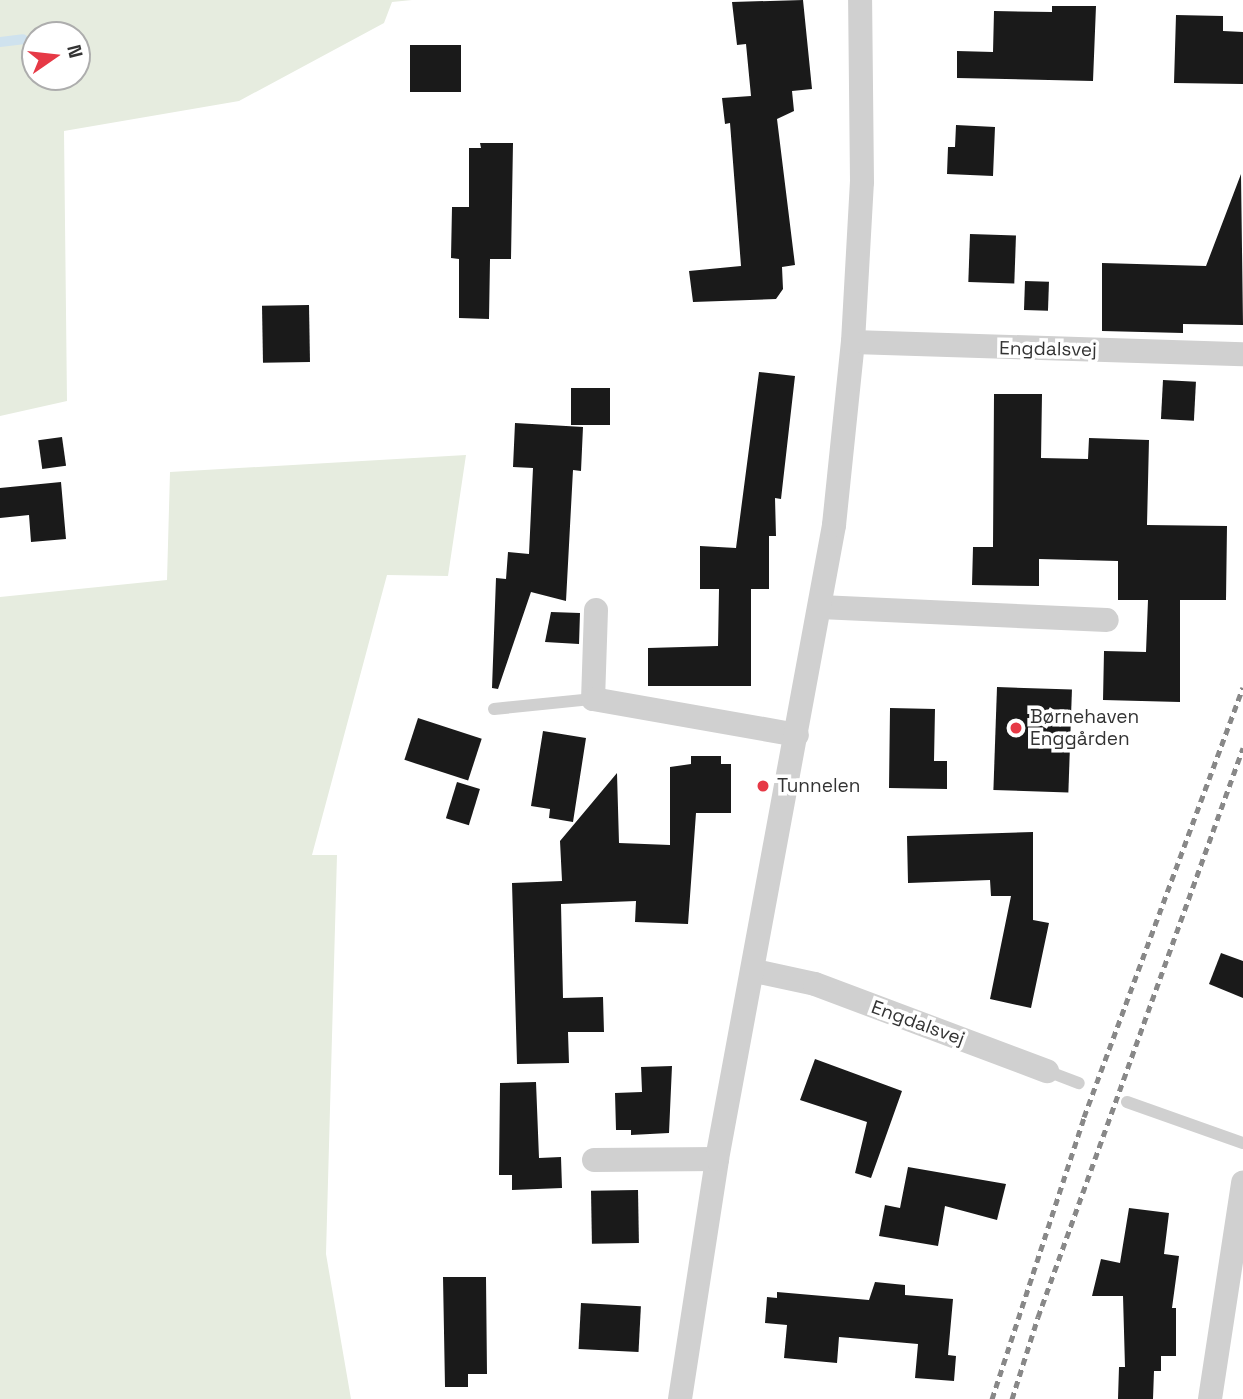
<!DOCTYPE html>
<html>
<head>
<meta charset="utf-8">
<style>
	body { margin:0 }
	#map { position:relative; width:1243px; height:1399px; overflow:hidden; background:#fff; font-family:"Space Grotesk",sans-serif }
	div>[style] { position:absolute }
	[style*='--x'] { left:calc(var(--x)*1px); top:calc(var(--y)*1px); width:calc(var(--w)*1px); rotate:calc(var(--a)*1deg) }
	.green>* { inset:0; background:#e6ecdf }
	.stream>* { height:10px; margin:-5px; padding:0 5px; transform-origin:5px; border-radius:5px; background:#cfe2ee }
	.building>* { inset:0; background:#1a1a1a; transform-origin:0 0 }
	.service>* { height:12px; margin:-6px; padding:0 6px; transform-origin:6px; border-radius:6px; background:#d0d0d0 }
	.minor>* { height:24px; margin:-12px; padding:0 12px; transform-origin:12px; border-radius:12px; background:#d0d0d0 }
	.rail>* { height:5px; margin-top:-2.5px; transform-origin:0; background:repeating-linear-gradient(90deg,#888 0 7px,transparent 0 12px) }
	.dots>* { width:19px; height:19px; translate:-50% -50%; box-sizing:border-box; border:4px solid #fff; border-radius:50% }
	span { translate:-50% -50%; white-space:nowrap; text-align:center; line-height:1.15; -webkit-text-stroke:7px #fff; paint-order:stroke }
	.street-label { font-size:19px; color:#333 }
	.poi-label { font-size:19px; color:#333 }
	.left { translate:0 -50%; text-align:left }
	.north { position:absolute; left:21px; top:21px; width:70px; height:70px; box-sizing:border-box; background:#fff; border:2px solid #adadad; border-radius:50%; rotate:76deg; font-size:19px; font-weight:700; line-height:28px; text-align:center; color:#333 }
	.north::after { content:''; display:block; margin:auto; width:24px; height:32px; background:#e63946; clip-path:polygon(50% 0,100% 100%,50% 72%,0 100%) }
</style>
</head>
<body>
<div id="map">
	<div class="green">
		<div style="clip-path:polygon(evenodd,0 0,412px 0,392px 2px,384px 23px,239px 101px,64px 131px,67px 401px,0 416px,0 0,35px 35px,77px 35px,77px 77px,35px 77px,35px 35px)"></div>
		<div style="clip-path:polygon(466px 455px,448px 576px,387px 575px,312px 855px,337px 855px,326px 1254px,351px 1399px,0 1399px,0 597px,167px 580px,170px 472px)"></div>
	</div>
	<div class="stream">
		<div style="--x:0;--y:42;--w:23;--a:-7"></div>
	</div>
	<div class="building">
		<div style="clip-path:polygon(803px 0,812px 89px,792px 91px,794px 111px,777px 119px,795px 265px,782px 267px,783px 289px,776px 299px,693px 302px,689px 271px,741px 266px,730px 123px,725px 124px,722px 98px,751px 96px,746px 44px,737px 45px,732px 2px)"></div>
		<div style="clip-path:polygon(1052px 6px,1096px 6px,1093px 81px,957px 78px,957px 51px,993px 52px,994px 11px,1052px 12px)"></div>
		<div style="clip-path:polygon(1176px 15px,1223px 16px,1223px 31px,1243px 32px,1243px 84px,1174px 83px)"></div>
		<div style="left:410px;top:45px;width:51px;height:47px"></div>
		<div style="clip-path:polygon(956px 125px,995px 127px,993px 176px,947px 174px,948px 147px,955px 147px)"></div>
		<div style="clip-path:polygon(480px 143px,513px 143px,511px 259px,490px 259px,489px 319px,459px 318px,459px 259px,451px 258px,452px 207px,469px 207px,469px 148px,481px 148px)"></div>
		<div style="clip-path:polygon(1241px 174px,1243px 325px,1183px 324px,1183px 333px,1102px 331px,1102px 263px,1206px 266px)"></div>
		<div style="left:970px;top:234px;width:46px;height:48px;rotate:2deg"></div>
		<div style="left:1025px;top:281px;width:24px;height:29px;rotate:2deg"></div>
		<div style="left:309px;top:305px;width:57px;height:47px;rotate:89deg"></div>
		<div style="clip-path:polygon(759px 372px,795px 376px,781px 499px,775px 498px,776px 536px,769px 536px,769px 589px,751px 589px,751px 686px,648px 686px,648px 648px,718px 646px,719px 589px,700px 589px,700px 546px,736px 548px)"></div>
		<div style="left:1163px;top:380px;width:33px;height:39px;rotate:3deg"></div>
		<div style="left:571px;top:388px;width:39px;height:37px"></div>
		<div style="clip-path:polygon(994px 394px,1042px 394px,1041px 458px,1088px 459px,1089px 438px,1149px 440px,1147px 525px,1227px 526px,1226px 600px,1180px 600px,1180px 702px,1103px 700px,1104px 651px,1146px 652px,1148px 600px,1118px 600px,1118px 561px,1039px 559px,1039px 586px,972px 585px,973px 547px,993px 547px)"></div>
		<div style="clip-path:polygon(515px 423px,583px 427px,581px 471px,573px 470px,566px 601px,531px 592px,498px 689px,492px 688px,496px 578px,506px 579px,508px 552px,529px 554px,533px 468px,513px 467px)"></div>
		<div style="left:62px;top:437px;width:29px;height:24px;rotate:82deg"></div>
		<div style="clip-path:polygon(61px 482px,66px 539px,31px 542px,29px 515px,0 518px,0 488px)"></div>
		<div style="clip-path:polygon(551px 612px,580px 613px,579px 644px,545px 642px)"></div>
		<div style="left:997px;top:687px;width:75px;height:103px;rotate:2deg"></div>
		<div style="clip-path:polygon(890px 708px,935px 709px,934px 761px,947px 761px,947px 789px,889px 788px)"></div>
		<div style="left:418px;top:718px;width:67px;height:44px;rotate:18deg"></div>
		<div style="clip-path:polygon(543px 731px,586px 738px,573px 822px,549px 818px,550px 809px,531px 806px)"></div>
		<div style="clip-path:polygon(691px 756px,721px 756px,721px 764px,731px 764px,731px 813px,696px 813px,688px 924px,635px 922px,636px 901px,561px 904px,563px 998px,603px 997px,604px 1032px,568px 1032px,569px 1063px,517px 1064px,512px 883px,562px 881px,560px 841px,617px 773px,619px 843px,670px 845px,670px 767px,691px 764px)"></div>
		<div style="left:457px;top:782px;width:24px;height:38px;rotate:17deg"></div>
		<div style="clip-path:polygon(1033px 832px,1033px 920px,1049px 923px,1031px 1008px,990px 999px,1011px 896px,991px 896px,990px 880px,908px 883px,907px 836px)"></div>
		<div style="clip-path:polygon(1221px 953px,1243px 961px,1243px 998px,1209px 984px)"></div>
		<div style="clip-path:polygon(815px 1059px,902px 1091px,871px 1178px,855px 1173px,867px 1122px,800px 1100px)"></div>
		<div style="clip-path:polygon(672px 1066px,669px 1133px,631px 1135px,631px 1130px,616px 1130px,615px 1093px,642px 1092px,641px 1067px)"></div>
		<div style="clip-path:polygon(536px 1082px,539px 1158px,561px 1157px,562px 1188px,512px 1190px,512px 1175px,499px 1175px,500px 1083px)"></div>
		<div style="clip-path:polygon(908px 1167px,1006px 1184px,997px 1220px,945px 1206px,938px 1246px,879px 1236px,885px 1205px,900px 1208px)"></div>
		<div style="left:638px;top:1190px;width:53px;height:47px;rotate:89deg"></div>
		<div style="clip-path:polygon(1129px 1208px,1169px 1213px,1164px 1254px,1179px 1256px,1172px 1308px,1176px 1308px,1176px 1356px,1161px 1356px,1161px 1371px,1154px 1371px,1153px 1399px,1118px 1399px,1119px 1367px,1125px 1367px,1123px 1296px,1092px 1296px,1101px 1259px,1120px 1263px)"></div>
		<div style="clip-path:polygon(443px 1277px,486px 1277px,487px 1374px,468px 1374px,468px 1387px,445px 1387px)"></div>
		<div style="clip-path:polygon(875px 1282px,905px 1285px,905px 1295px,953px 1299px,948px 1355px,956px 1356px,954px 1381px,915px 1378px,918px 1344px,839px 1337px,837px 1363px,784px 1358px,787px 1325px,765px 1323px,767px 1297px,777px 1298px,777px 1292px,869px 1300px)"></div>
		<div style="left:581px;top:1303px;width:60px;height:46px;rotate:3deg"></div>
	</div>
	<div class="service">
		<div style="--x:494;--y:709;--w:100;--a:-5.8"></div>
		<div style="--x:1047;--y:1071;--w:34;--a:21"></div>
		<div style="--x:1127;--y:1102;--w:123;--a:19.5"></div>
	</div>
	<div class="minor">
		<div style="--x:853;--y:342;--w:390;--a:1.8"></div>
		<div style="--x:820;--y:607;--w:287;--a:2.6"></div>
		<div style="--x:596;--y:610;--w:89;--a:91.9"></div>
		<div style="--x:593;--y:699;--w:207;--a:10"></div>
		<div style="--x:755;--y:971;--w:61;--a:12.2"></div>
		<div style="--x:815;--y:984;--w:248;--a:20.6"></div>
		<div style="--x:594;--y:1160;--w:123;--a:-0.5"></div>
		<div style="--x:680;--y:1399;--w:243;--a:-81.2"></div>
		<div style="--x:717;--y:1159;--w:645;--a:-79.54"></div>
		<div style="--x:834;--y:525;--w:184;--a:-84.1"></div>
		<div style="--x:853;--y:342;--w:160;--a:-86.8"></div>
		<div style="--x:862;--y:182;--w:182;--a:-90.6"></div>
		<div style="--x:1210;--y:1399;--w:219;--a:-81.3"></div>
	</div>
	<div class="rail">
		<div style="--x:992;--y:1399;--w:297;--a:-71.9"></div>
		<div style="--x:1084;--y:1117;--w:458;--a:-69.7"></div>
		<div style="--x:1012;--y:1399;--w:86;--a:-72.4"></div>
		<div style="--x:1038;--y:1317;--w:605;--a:-70.19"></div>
	</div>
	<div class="dots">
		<div style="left:1016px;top:728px;background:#e63946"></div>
		<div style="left:763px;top:786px;background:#e63946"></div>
	</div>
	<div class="street-label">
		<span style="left:1048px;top:349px;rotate:1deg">Engdalsvej</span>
		<span style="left:918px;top:1023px;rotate:20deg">Engdalsvej</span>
	</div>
	<div class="poi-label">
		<span class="left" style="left:1030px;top:728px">Børnehaven<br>Enggården</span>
		<span class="left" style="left:777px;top:786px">Tunnelen</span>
	</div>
	<div class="north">N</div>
</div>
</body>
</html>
